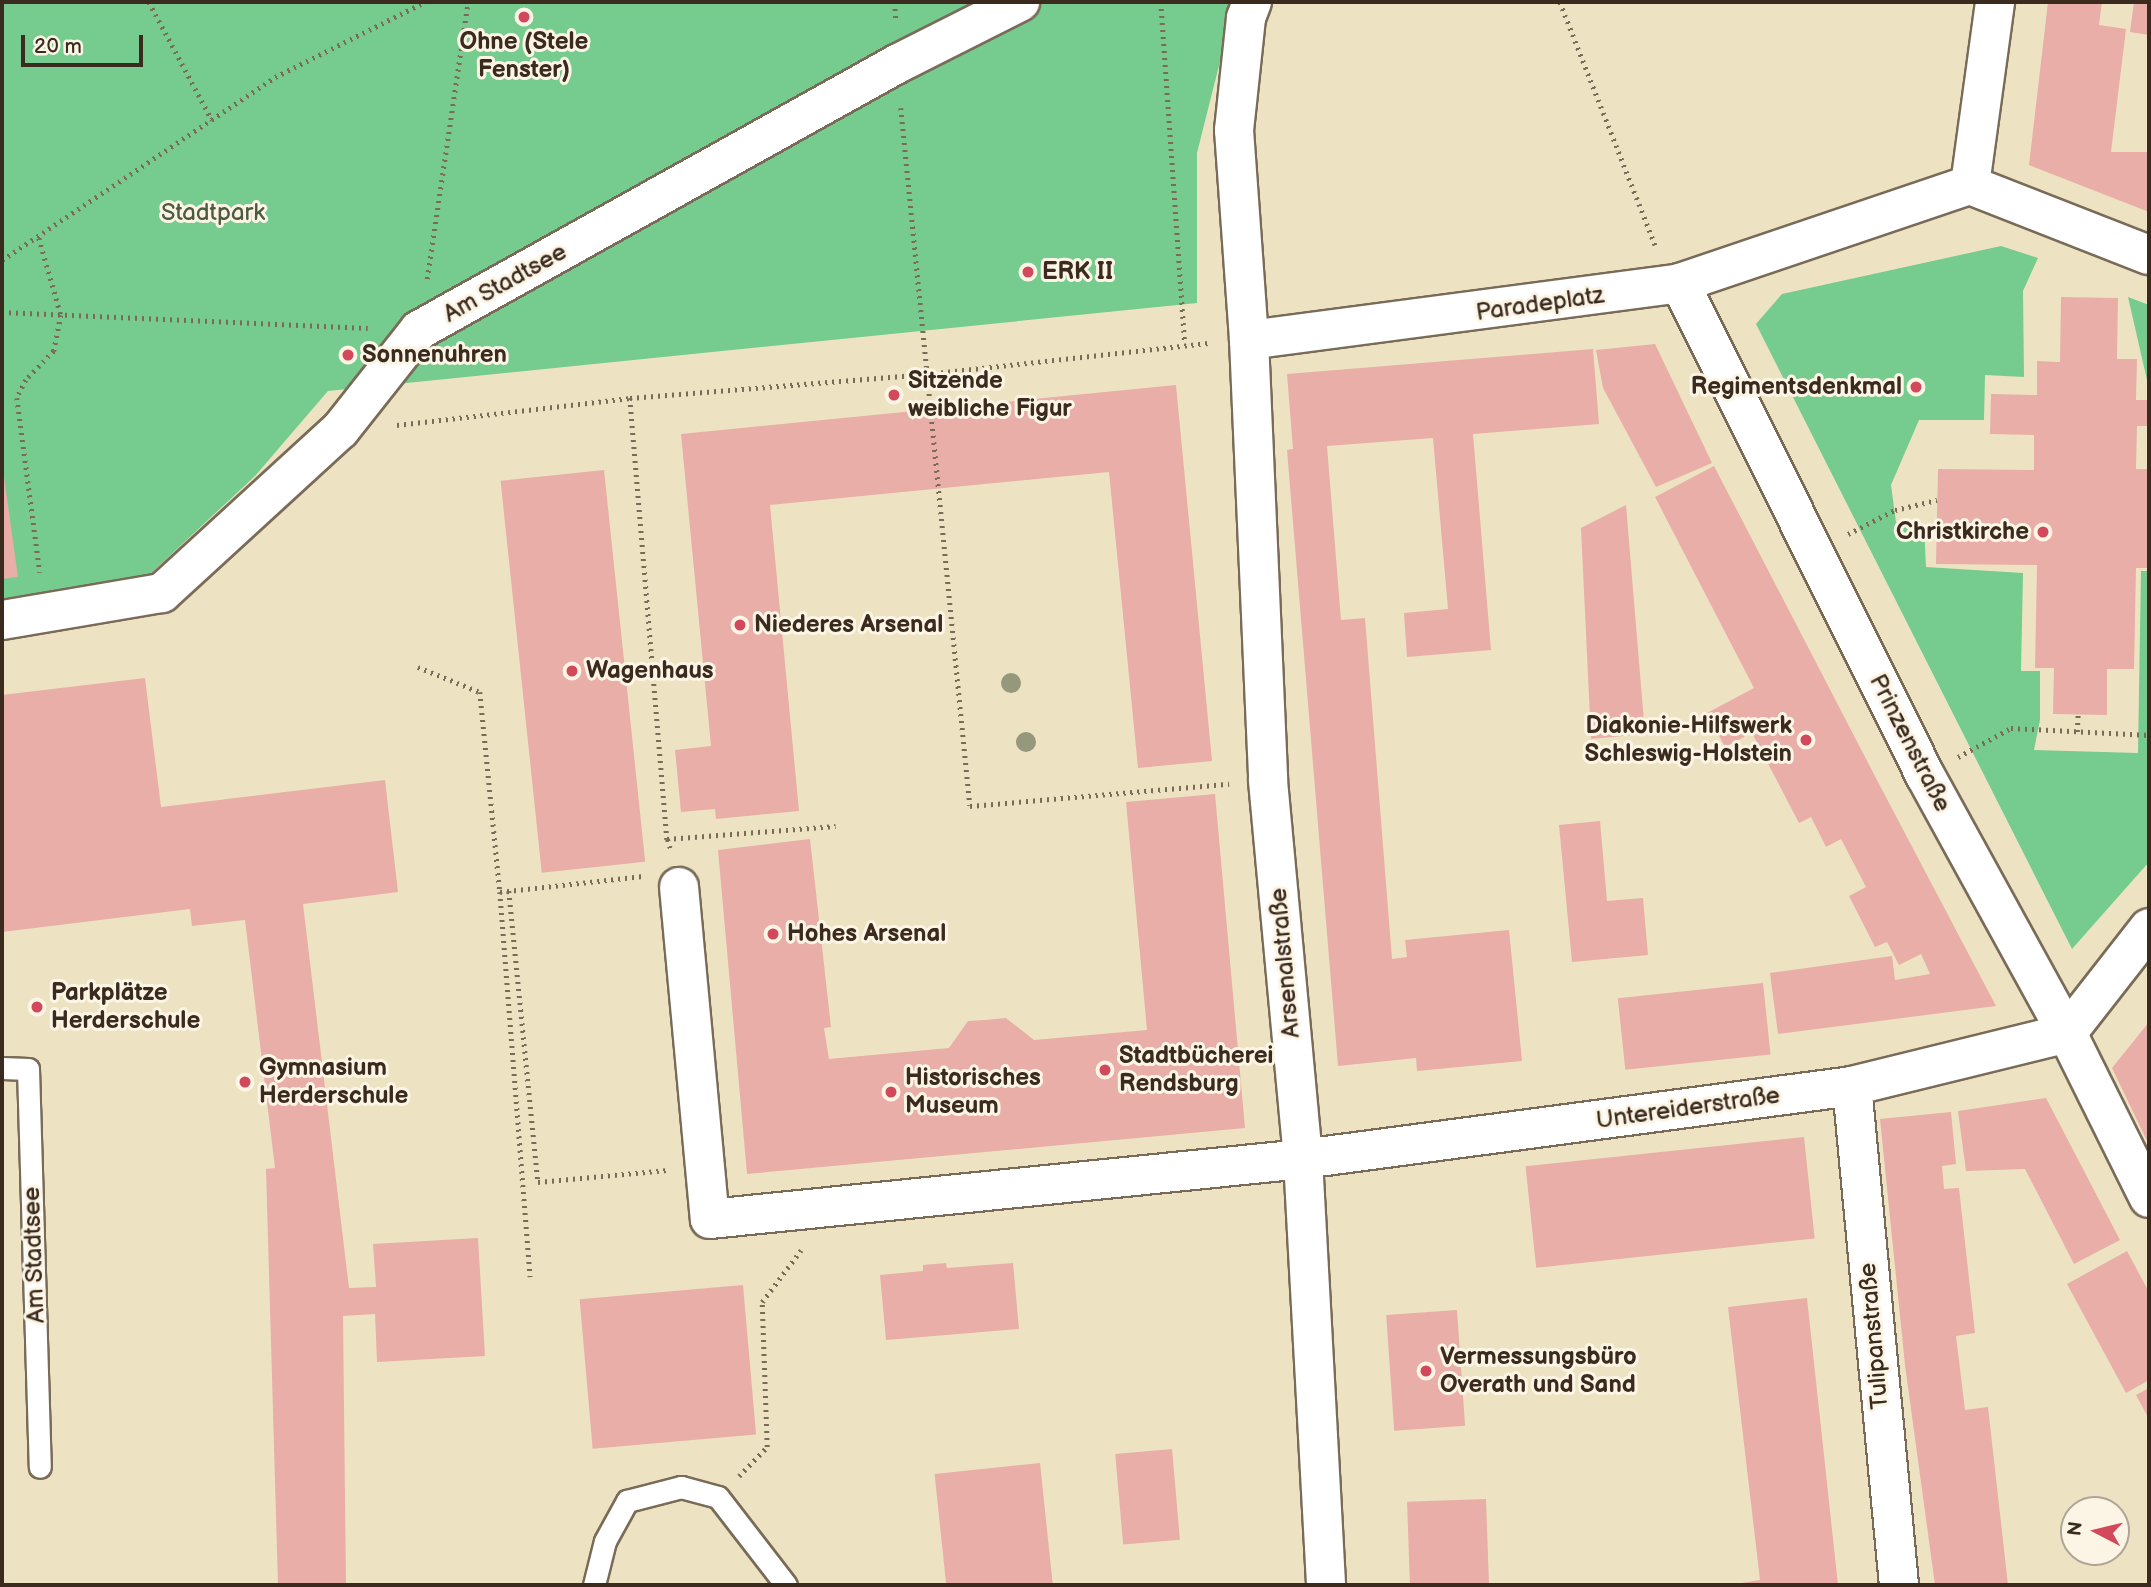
<!DOCTYPE html>
<html>
<head>
<meta charset="utf-8">
<style>
	body { margin:0 }
	#map { position:relative; width:2151px; height:1587px; overflow:hidden; background:#ede3c3; font-family:"Balsamiq Sans",sans-serif }
	div>[style] { position:absolute }
	[style*='--x'] { left:calc(var(--x)*1px); top:calc(var(--y)*1px); width:calc(var(--w)*1px); rotate:calc(var(--a)*1deg) }
	.green>* { inset:0; background:#76cb8e }
	.building>* { inset:0; background:#e8aea7; transform-origin:0 0 }
	.path>* { height:4.5px; margin-top:-2.25px; transform-origin:0; background:repeating-linear-gradient(90deg,#796b58 0 2px,transparent 0 7px) }
	.roads { filter:drop-shadow(2px 0 #796b58) drop-shadow(-2px 0 #796b58) drop-shadow(0 2px #796b58) drop-shadow(0 -2px #796b58) }
	.lane>* { height:21px; margin:-10.5px; padding:0 10.5px; transform-origin:10.5px; border-radius:10.5px; background:#fff }
	.street>* { height:38px; margin:-19px; padding:0 19px; transform-origin:19px; border-radius:19px; background:#fff }
	.trees>* { width:20px; height:20px; margin:-10px; border-radius:50%; background:#95987b }
	.dots>* { width:19px; height:19px; translate:-50% -50%; box-sizing:border-box; border:4px solid #fcf5e5; border-radius:50% }
	span { translate:-50% -50%; white-space:nowrap; text-align:center; line-height:1.15; -webkit-text-stroke:6px #fcf5e5; paint-order:stroke }
	.poi-label { font-size:24px; color:#3b2a1e; font-weight:700 }
	.left { translate:0 -50%; text-align:left }
	.right { translate:-100% -50%; text-align:right }
	.park-label { font-size:24px; color:#4d5a40 }
	.street-label { font-size:24px; color:#3b2a1e }
	.frame { position:absolute; inset:0; border:4px solid #3b2a1e; pointer-events:none }
	.north { position:absolute; left:2060px; top:1496px; width:70px; height:70px; box-sizing:border-box; background:#fcf5e5; border:2px solid #afa495; border-radius:50%; rotate:277deg; font-size:19px; font-weight:700; line-height:28px; text-align:center; color:#3b2a1e }
	.north::after { content:''; display:block; margin:auto; width:24px; height:32px; background:#d1495b; clip-path:polygon(50% 0,100% 100%,50% 72%,0 100%) }
	.scale { position:absolute; left:21px; top:35px; width:122px; height:32px; box-sizing:border-box; border:4px solid #3b2a1e; border-top:0; padding-left:9px; font-size:21px; line-height:24px; white-space:nowrap; color:#3b2a1e; -webkit-text-stroke:5px #fcf5e5; paint-order:stroke }
</style>
</head>
<body>
<div id="map">
	<div class="green">
		<div style="clip-path:polygon(2px 2px,1235px 2px,1197px 153px,1197px 303px,328px 391px,255px 476px,147px 577px,2px 610px)"></div>
		<div style="clip-path:polygon(2001px 246px,2038px 258px,2023px 291px,2024px 377px,1985px 375px,1984px 420px,1919px 420px,1891px 485px,1896px 522px,1924px 525px,1926px 567px,2023px 573px,2021px 671px,2040px 671px,2040px 720px,2034px 750px,2138px 753px,2141px 571px,2149px 571px,2149px 862px,2072px 949px,1756px 324px,1782px 294px)"></div>
		<div style="clip-path:polygon(2128px 297px,2149px 305px,2149px 385px,2147px 380px)"></div>
	</div>
	<div class="building">
		<div style="clip-path:polygon(2048px 2px,2102px 2px,2099px 25px,2126px 29px,2111px 152px,2149px 152px,2149px 212px,2029px 165px)"></div>
		<div style="clip-path:polygon(2134px 2px,2149px 2px,2149px 35px,2130px 32px)"></div>
		<div style="clip-path:polygon(2061px 297px,2118px 298px,2117px 359px,2137px 359px,2136px 400px,2149px 400px,2149px 426px,2137px 426px,2136px 469px,2149px 469px,2149px 568px,2136px 568px,2134px 669px,2107px 669px,2107px 715px,2053px 714px,2054px 668px,2035px 668px,2037px 565px,1936px 564px,1938px 469px,2034px 470px,2034px 435px,1990px 434px,1991px 394px,2037px 395px,2037px 361px,2060px 362px)"></div>
		<div style="clip-path:polygon(1655px 344px,1712px 463px,1656px 487px,1603px 388px,1596px 350px)"></div>
		<div style="clip-path:polygon(1593px 349px,1599px 424px,1473px 434px,1491px 650px,1407px 657px,1404px 613px,1448px 609px,1433px 438px,1327px 446px,1341px 620px,1365px 618px,1392px 959px,1407px 957px,1405px 940px,1509px 930px,1522px 1061px,1417px 1071px,1416px 1058px,1338px 1066px,1287px 450px,1293px 449px,1287px 374px)"></div>
		<div style="clip-path:polygon(1176px 385px,1212px 761px,1138px 768px,1109px 472px,770px 505px,799px 811px,716px 819px,715px 809px,681px 812px,675px 750px,711px 746px,681px 434px)"></div>
		<div style="clip-path:polygon(2px 462px,18px 577px,2px 579px)"></div>
		<div style="clip-path:polygon(1714px 466px,1878px 782px,1996px 1006px,1778px 1034px,1770px 973px,1892px 956px,1895px 980px,1930px 974px,1921px 954px,1899px 965px,1887px 942px,1875px 947px,1849px 896px,1866px 887px,1841px 839px,1826px 847px,1811px 817px,1799px 823px,1752px 733px,1725px 747px,1707px 713px,1754px 688px,1655px 497px)"></div>
		<div style="left:604px;top:470px;width:394px;height:104px;rotate:84deg"></div>
		<div style="clip-path:polygon(1626px 505px,1645px 734px,1591px 739px,1581px 528px)"></div>
		<div style="clip-path:polygon(145px 678px,161px 807px,385px 780px,398px 892px,303px 904px,349px 1288px,376px 1287px,373px 1244px,478px 1238px,485px 1356px,377px 1362px,375px 1314px,343px 1316px,346px 1585px,278px 1585px,266px 1169px,275px 1168px,245px 920px,192px 926px,190px 909px,2px 932px,2px 695px)"></div>
		<div style="clip-path:polygon(1215px 794px,1245px 1128px,747px 1174px,718px 850px,810px 839px,831px 1027px,824px 1028px,829px 1059px,949px 1048px,968px 1021px,985px 1020px,1006px 1018px,1034px 1040px,1147px 1030px,1126px 802px)"></div>
		<div style="clip-path:polygon(1600px 821px,1607px 901px,1643px 898px,1648px 955px,1572px 962px,1559px 825px)"></div>
		<div style="left:1763px;top:983px;width:72px;height:146px;rotate:84deg"></div>
		<div style="clip-path:polygon(2149px 1022px,2149px 1145px,2112px 1068px)"></div>
		<div style="clip-path:polygon(2046px 1098px,2120px 1240px,2074px 1264px,2025px 1169px,1966px 1171px,1958px 1111px)"></div>
		<div style="clip-path:polygon(1951px 1112px,1956px 1164px,1942px 1166px,1944px 1189px,1959px 1188px,1975px 1333px,1956px 1336px,1965px 1410px,1988px 1407px,2008px 1585px,1935px 1585px,1905px 1365px,1880px 1119px)"></div>
		<div style="left:1804px;top:1137px;width:102px;height:280px;rotate:84deg"></div>
		<div style="clip-path:polygon(2127px 1251px,2149px 1292px,2149px 1380px,2126px 1393px,2067px 1284px)"></div>
		<div style="clip-path:polygon(946px 1263px,947px 1268px,1013px 1263px,1019px 1329px,886px 1340px,880px 1275px,923px 1271px,923px 1265px)"></div>
		<div style="left:743px;top:1285px;width:150px;height:164px;rotate:85deg"></div>
		<div style="clip-path:polygon(1807px 1298px,1838px 1585px,1729px 1585px,1760px 1580px,1728px 1307px)"></div>
		<div style="left:1457px;top:1310px;width:116px;height:71px;rotate:86deg"></div>
		<div style="clip-path:polygon(2149px 1388px,2149px 1419px,2136px 1395px)"></div>
		<div style="left:1172px;top:1449px;width:91px;height:57px;rotate:85deg"></div>
		<div style="left:1040px;top:1463px;width:123px;height:106px;rotate:84deg"></div>
		<div style="left:1486px;top:1499px;width:86px;height:79px;rotate:88deg"></div>
	</div>
	<div class="path">
		<div style="--x:149;--y:2;--w:134;--a:61.9"></div>
		<div style="--x:895;--y:2;--w:17;--a:87"></div>
		<div style="--x:1161;--y:2;--w:343;--a:86"></div>
		<div style="--x:1560;--y:2;--w:261;--a:68.6"></div>
		<div style="--x:901;--y:108;--w:701;--a:84.35"></div>
		<div style="--x:970;--y:806;--w:260;--a:-4.9"></div>
		<div style="--x:39;--y:238;--w:80;--a:74.1"></div>
		<div style="--x:61;--y:315;--w:37;--a:101"></div>
		<div style="--x:54;--y:351;--w:40;--a:134"></div>
		<div style="--x:26;--y:380;--w:20;--a:117"></div>
		<div style="--x:17;--y:398;--w:176;--a:82.5"></div>
		<div style="--x:2;--y:260;--w:329;--a:-33.8"></div>
		<div style="--x:275;--y:77;--w:168;--a:-26.6"></div>
		<div style="--x:427;--y:279;--w:280;--a:-81.6"></div>
		<div style="--x:2;--y:312;--w:366;--a:2.5"></div>
		<div style="--x:630;--y:398;--w:443;--a:85.2"></div>
		<div style="--x:397;--y:425;--w:235;--a:-6.6"></div>
		<div style="--x:630;--y:398;--w:298;--a:-4.6"></div>
		<div style="--x:927;--y:374;--w:285;--a:-6.3"></div>
		<div style="--x:1848;--y:534;--w:53;--a:-27.1"></div>
		<div style="--x:1895;--y:510;--w:43;--a:-13.4"></div>
		<div style="--x:418;--y:667;--w:67;--a:22"></div>
		<div style="--x:480;--y:692;--w:201;--a:84.3"></div>
		<div style="--x:500;--y:892;--w:144;--a:-6.4"></div>
		<div style="--x:2077;--y:732;--w:18;--a:-87"></div>
		<div style="--x:1958;--y:757;--w:60;--a:-28.7"></div>
		<div style="--x:2011;--y:728;--w:138;--a:2.9"></div>
		<div style="--x:670;--y:848;--w:9;--a:-108"></div>
		<div style="--x:667;--y:839;--w:169;--a:-4.4"></div>
		<div style="--x:509;--y:891;--w:292;--a:84.3"></div>
		<div style="--x:538;--y:1182;--w:130;--a:-5.3"></div>
		<div style="--x:500;--y:892;--w:386;--a:85.5"></div>
		<div style="--x:739;--y:1476;--w:40;--a:-46"></div>
		<div style="--x:767;--y:1447;--w:145;--a:-92"></div>
		<div style="--x:762;--y:1302;--w:65;--a:-53.1"></div>
	</div>
	<div class="roads">
		<div class="lane">
			<div style="--x:2;--y:1068;--w:26;--a:2"></div>
			<div style="--x:28;--y:1069;--w:398;--a:88.3"></div>
			<div style="--x:594;--y:1585;--w:45;--a:-76"></div>
			<div style="--x:605;--y:1541;--w:46;--a:-61.2"></div>
			<div style="--x:627;--y:1501;--w:56;--a:-14.5"></div>
			<div style="--x:681;--y:1487;--w:38;--a:15"></div>
			<div style="--x:718;--y:1497;--w:111;--a:52.3"></div>
		</div>
		<div class="street">
			<div style="--x:1252;--y:2;--w:17;--a:111"></div>
			<div style="--x:1246;--y:18;--w:113;--a:96.1"></div>
			<div style="--x:1234;--y:130;--w:211;--a:85.9"></div>
			<div style="--x:1249;--y:340;--w:441;--a:87.5"></div>
			<div style="--x:1268;--y:781;--w:380;--a:84.7"></div>
			<div style="--x:1303;--y:1159;--w:427;--a:86.9"></div>
			<div style="--x:1970;--y:185;--w:192;--a:21.4"></div>
			<div style="--x:1970;--y:185;--w:185;--a:-82.2"></div>
			<div style="--x:1680;--y:283;--w:550;--a:63.53"></div>
			<div style="--x:1925;--y:775;--w:294;--a:61.2"></div>
			<div style="--x:2067;--y:1033;--w:184;--a:63.6"></div>
			<div style="--x:1249;--y:340;--w:435;--a:-7.5"></div>
			<div style="--x:1680;--y:283;--w:306;--a:-18.7"></div>
			<div style="--x:2;--y:620;--w:162;--a:-9.6"></div>
			<div style="--x:162;--y:593;--w:241;--a:-42.5"></div>
			<div style="--x:340;--y:430;--w:127;--a:-51.7"></div>
			<div style="--x:419;--y:330;--w:547;--a:-29.1"></div>
			<div style="--x:897;--y:64;--w:138;--a:-26.8"></div>
			<div style="--x:679;--y:887;--w:333;--a:84.7"></div>
			<div style="--x:710;--y:1219;--w:596;--a:-5.78"></div>
			<div style="--x:1303;--y:1159;--w:554;--a:-7.57"></div>
			<div style="--x:1852;--y:1086;--w:221;--a:-13.8"></div>
			<div style="--x:2067;--y:1033;--w:133;--a:-52"></div>
			<div style="--x:1852;--y:1086;--w:501;--a:84.62"></div>
		</div>
	</div>
	<div class="trees">
		<div style="left:1011px;top:683px"></div>
		<div style="left:1026px;top:742px"></div>
	</div>
	<div class="dots">
		<div style="left:524px;top:17px;background:#d1495b"></div>
		<div style="left:1028px;top:272px;background:#d1495b"></div>
		<div style="left:348px;top:355px;background:#d1495b"></div>
		<div style="left:1916px;top:387px;background:#d1495b"></div>
		<div style="left:894px;top:395px;background:#d1495b"></div>
		<div style="left:2043px;top:532px;background:#d1495b"></div>
		<div style="left:740px;top:625px;background:#d1495b"></div>
		<div style="left:572px;top:671px;background:#d1495b"></div>
		<div style="left:1806px;top:740px;background:#d1495b"></div>
		<div style="left:773px;top:934px;background:#d1495b"></div>
		<div style="left:37px;top:1007px;background:#d1495b"></div>
		<div style="left:1105px;top:1070px;background:#d1495b"></div>
		<div style="left:245px;top:1082px;background:#d1495b"></div>
		<div style="left:891px;top:1092px;background:#d1495b"></div>
		<div style="left:1426px;top:1371px;background:#d1495b"></div>
	</div>
	<div class="poi-label">
		<span style="left:524px;top:56px">Ohne (Stele<br>Fenster)</span>
		<span class="left" style="left:1042px;top:272px">ERK II</span>
		<span class="left" style="left:362px;top:355px">Sonnenuhren</span>
		<span class="left" style="left:908px;top:395px">Sitzende<br>weibliche Figur</span>
		<span class="right" style="left:1902px;top:387px">Regimentsdenkmal</span>
		<span class="right" style="left:2029px;top:532px">Christkirche</span>
		<span class="left" style="left:754px;top:625px">Niederes Arsenal</span>
		<span class="left" style="left:586px;top:671px">Wagenhaus</span>
		<span class="right" style="left:1792px;top:740px">Diakonie-Hilfswerk<br>Schleswig-Holstein</span>
		<span class="left" style="left:787px;top:934px">Hohes Arsenal</span>
		<span class="left" style="left:51px;top:1007px">Parkplätze<br>Herderschule</span>
		<span class="left" style="left:1119px;top:1070px">Stadtbücherei<br>Rendsburg</span>
		<span class="left" style="left:259px;top:1082px">Gymnasium<br>Herderschule</span>
		<span class="left" style="left:905px;top:1092px">Historisches<br>Museum</span>
		<span class="left" style="left:1440px;top:1371px">Vermessungsbüro<br>Overath und Sand</span>
	</div>
	<div class="park-label">
		<span style="left:213px;top:213px">Stadtpark</span>
	</div>
	<div class="street-label">
		<span style="left:505px;top:283px;rotate:-29deg">Am Stadtsee</span>
		<span style="left:1540px;top:304px;rotate:-8deg">Paradeplatz</span>
		<span style="left:1910px;top:743px;rotate:63deg">Prinzenstraße</span>
		<span style="left:1285px;top:963px;rotate:-95deg">Arsenalstraße</span>
		<span style="left:1688px;top:1108px;rotate:-8deg">Untereiderstraße</span>
		<span style="left:34px;top:1255px;rotate:-92deg">Am Stadtsee</span>
		<span style="left:1874px;top:1336px;rotate:-95deg">Tulipanstraße</span>
	</div>
	<div class="frame"></div>
	<div class="north">N</div>
	<div class="scale">20 m</div>
</div>
</body>
</html>
